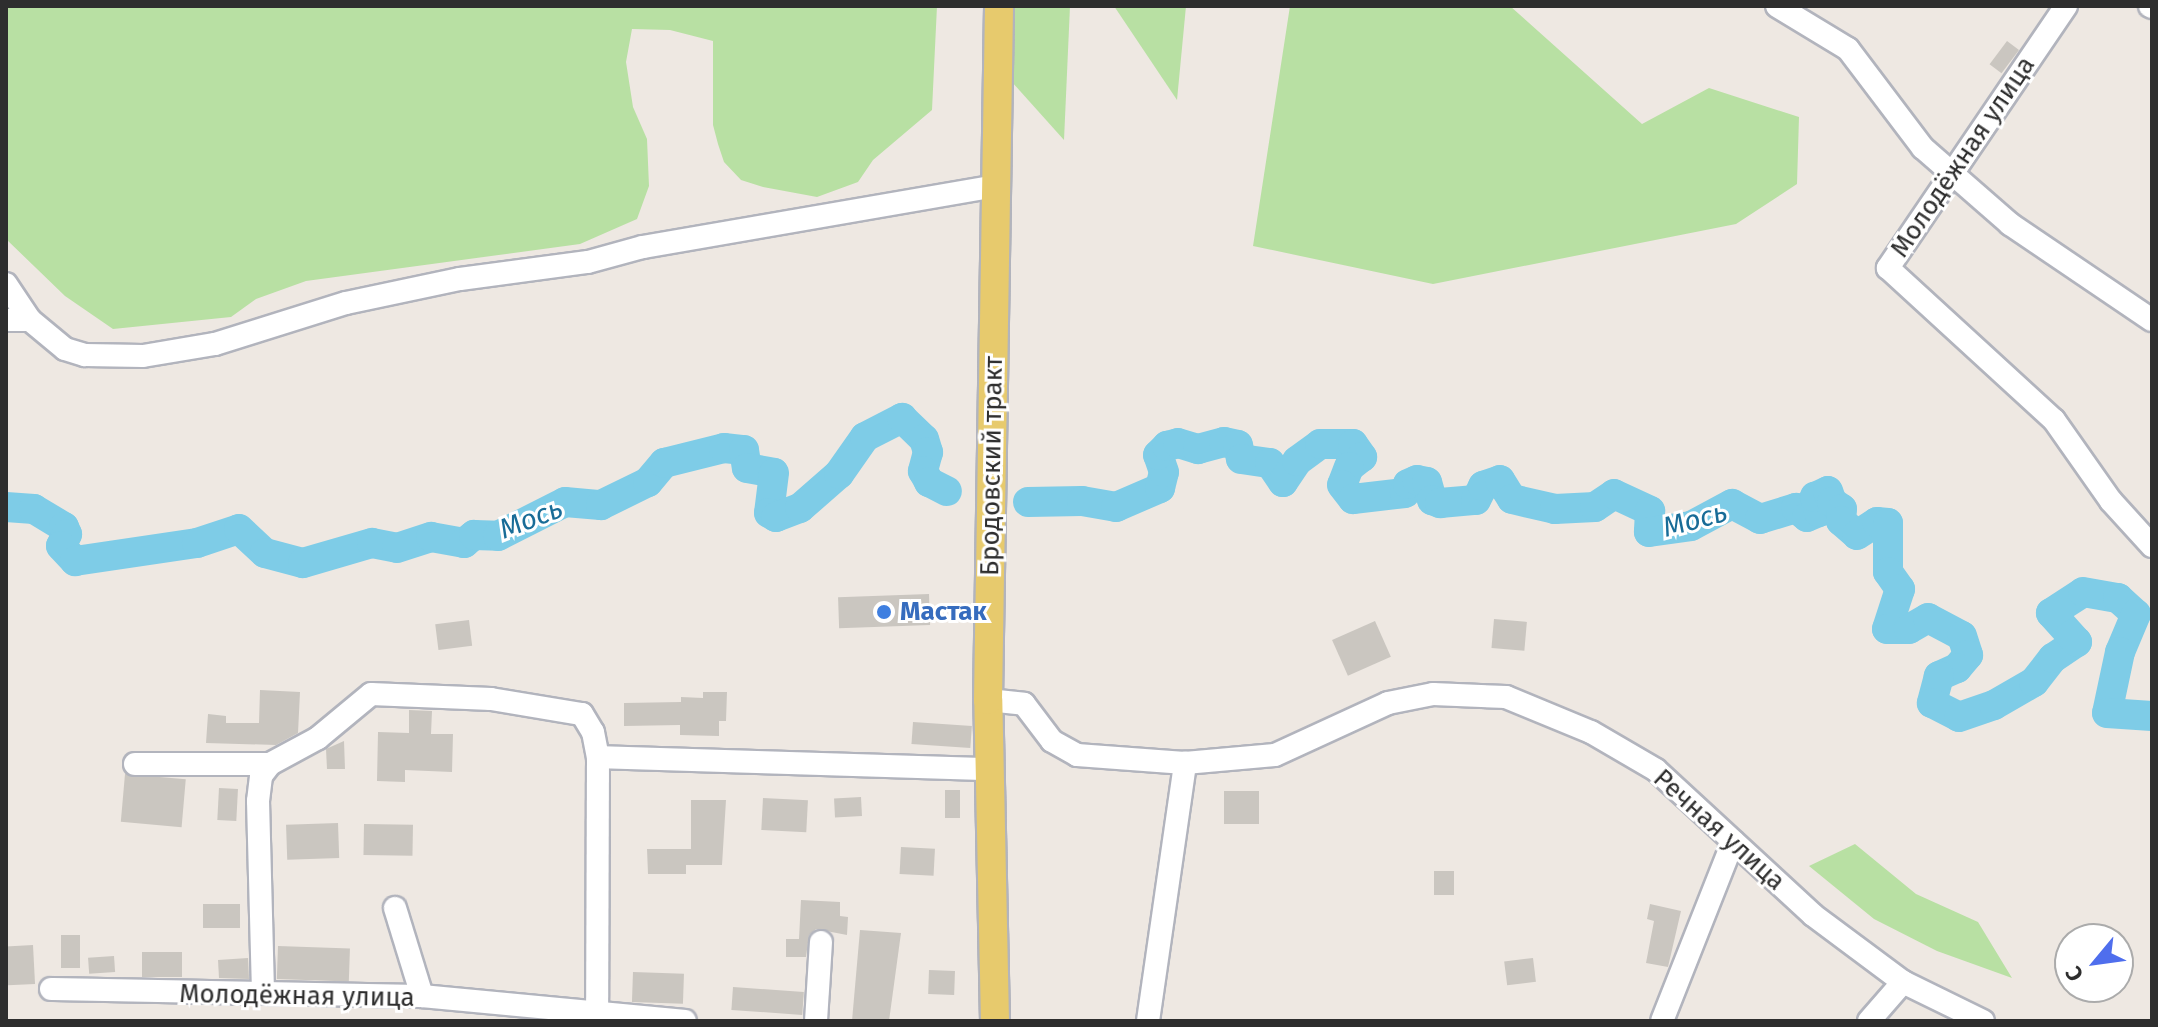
<!DOCTYPE html>
<html>
<head>
<meta charset="utf-8">
<style>
	body { margin:0 }
	#map { position:relative; width:2158px; height:1027px; overflow:hidden; background:#eee8e2; font-family:"Fira Sans",sans-serif }
	div>[style] { position:absolute }
	[style*='--x'] { left:calc(var(--x)*1px); top:calc(var(--y)*1px); width:calc(var(--w)*1px); rotate:calc(var(--a)*1deg) }
	.green>* { inset:0; background:#b8e0a3 }
	.river>* { height:30px; margin:-15px; padding:0 15px; transform-origin:15px; border-radius:15px; background:#7ecce7 }
	.building>* { inset:0; background:#cac6c0; transform-origin:0 0 }
	.roads { filter:drop-shadow(2px 0 #b2b4bd) drop-shadow(-2px 0 #b2b4bd) drop-shadow(0 2px #b2b4bd) drop-shadow(0 -2px #b2b4bd) }
	.minor>* { height:22px; margin:-11px; padding:0 11px; transform-origin:11px; border-radius:11px; background:#fff }
	.major>* { height:28px; margin:-14px; padding:0 14px; transform-origin:14px; border-radius:14px; background:#e7ca6d }
	.dots>* { width:22px; height:22px; translate:-50% -50%; box-sizing:border-box; border:4px solid #fff; border-radius:50% }
	span { translate:-50% -50%; white-space:nowrap; text-align:center; line-height:1.15; -webkit-text-stroke:6px #fff; paint-order:stroke }
	.street-label { font-size:26px; color:#2e2e2e }
	.shop-label { font-size:26px; color:#366cbe; font-weight:700 }
	.left { translate:0 -50%; text-align:left }
	.water-label { font-size:28px; color:#186c97; font-style:italic }
	.frame { position:absolute; inset:0; border:8px solid #2e2e2e; pointer-events:none }
	.north { position:absolute; left:2054px; top:923px; width:80px; height:80px; box-sizing:border-box; background:#fff; border:2px solid #ababab; border-radius:50%; rotate:241deg; font-size:22px; font-weight:700; line-height:32px; text-align:center; color:#2e2e2e }
	.north::after { content:''; display:block; margin:auto; width:28px; height:36px; background:#4f6eed; clip-path:polygon(50% 0,100% 100%,50% 72%,0 100%) }
</style>
</head>
<body>
<div id="map">
	<div class="green">
		<div style="clip-path:polygon(6px 6px,937px 6px,932px 110px,873px 160px,858px 182px,817px 197px,763px 187px,741px 180px,724px 162px,718px 144px,713px 125px,713px 41px,670px 30px,632px 29px,626px 62px,633px 107px,647px 139px,649px 186px,637px 219px,580px 244px,306px 281px,256px 299px,231px 317px,113px 329px,65px 296px,6px 239px)"></div>
		<div style="clip-path:polygon(1011px 6px,1070px 6px,1064px 140px,1011px 81px)"></div>
		<div style="clip-path:polygon(1114px 6px,1186px 6px,1177px 100px)"></div>
		<div style="clip-path:polygon(1290px 6px,1510px 6px,1642px 124px,1709px 88px,1799px 117px,1797px 184px,1736px 224px,1433px 284px,1253px 246px)"></div>
		<div style="clip-path:polygon(1855px 844px,1916px 894px,1978px 922px,2012px 978px,1937px 951px,1874px 919px,1809px 866px)"></div>
	</div>
	<div class="river">
		<div style="--x:1028;--y:502;--w:54;--a:-1.1"></div>
		<div style="--x:1082;--y:501;--w:35;--a:10"></div>
		<div style="--x:1116;--y:507;--w:48;--a:-23.4"></div>
		<div style="--x:1160;--y:488;--w:16;--a:-76"></div>
		<div style="--x:1164;--y:472;--w:18;--a:-109"></div>
		<div style="--x:1158;--y:455;--w:13;--a:-45"></div>
		<div style="--x:1167;--y:446;--w:11;--a:-15"></div>
		<div style="--x:1178;--y:443;--w:21;--a:17"></div>
		<div style="--x:1198;--y:449;--w:27;--a:-15"></div>
		<div style="--x:1224;--y:442;--w:14;--a:12"></div>
		<div style="--x:1238;--y:445;--w:14;--a:78"></div>
		<div style="--x:1241;--y:459;--w:29;--a:8"></div>
		<div style="--x:1270;--y:463;--w:23;--a:56"></div>
		<div style="--x:1283;--y:482;--w:25;--a:-56"></div>
		<div style="--x:1297;--y:461;--w:29;--a:-36"></div>
		<div style="--x:1320;--y:444;--w:33;--a:0"></div>
		<div style="--x:1353;--y:444;--w:16;--a:55"></div>
		<div style="--x:1362;--y:457;--w:16;--a:142"></div>
		<div style="--x:1349;--y:467;--w:19;--a:111"></div>
		<div style="--x:1342;--y:485;--w:18;--a:52"></div>
		<div style="--x:1353;--y:499;--w:52;--a:-6.6"></div>
		<div style="--x:1405;--y:493;--w:9;--a:-72"></div>
		<div style="--x:1408;--y:484;--w:10;--a:-24"></div>
		<div style="--x:1417;--y:480;--w:10;--a:11"></div>
		<div style="--x:1427;--y:482;--w:19;--a:74"></div>
		<div style="--x:1432;--y:500;--w:9;--a:21"></div>
		<div style="--x:1440;--y:503;--w:36;--a:-5"></div>
		<div style="--x:1476;--y:500;--w:16;--a:-63"></div>
		<div style="--x:1483;--y:486;--w:18;--a:-19"></div>
		<div style="--x:1500;--y:480;--w:22;--a:58"></div>
		<div style="--x:1512;--y:499;--w:44;--a:13.1"></div>
		<div style="--x:1555;--y:509;--w:40;--a:-2.9"></div>
		<div style="--x:1595;--y:507;--w:23;--a:-34"></div>
		<div style="--x:1614;--y:494;--w:40;--a:25"></div>
		<div style="--x:1650;--y:511;--w:21;--a:93"></div>
		<div style="--x:1649;--y:532;--w:42;--a:-8.1"></div>
		<div style="--x:1691;--y:526;--w:47;--a:-28.2"></div>
		<div style="--x:1732;--y:504;--w:32;--a:28"></div>
		<div style="--x:1760;--y:519;--w:38;--a:-17"></div>
		<div style="--x:1796;--y:508;--w:14;--a:39"></div>
		<div style="--x:1807;--y:517;--w:13;--a:-23"></div>
		<div style="--x:1819;--y:512;--w:16;--a:-105"></div>
		<div style="--x:1815;--y:497;--w:14;--a:-25"></div>
		<div style="--x:1828;--y:491;--w:12;--a:70"></div>
		<div style="--x:1832;--y:502;--w:12;--a:35"></div>
		<div style="--x:1842;--y:509;--w:12;--a:95"></div>
		<div style="--x:1841;--y:521;--w:21;--a:41"></div>
		<div style="--x:1857;--y:535;--w:24;--a:-33"></div>
		<div style="--x:1877;--y:522;--w:11;--a:5"></div>
		<div style="--x:1888;--y:523;--w:49;--a:90"></div>
		<div style="--x:1888;--y:572;--w:21;--a:55"></div>
		<div style="--x:1900;--y:589;--w:42;--a:108"></div>
		<div style="--x:1887;--y:629;--w:22;--a:0"></div>
		<div style="--x:1909;--y:629;--w:22;--a:-30"></div>
		<div style="--x:1928;--y:618;--w:38;--a:28"></div>
		<div style="--x:1962;--y:636;--w:20;--a:72"></div>
		<div style="--x:1968;--y:655;--w:17;--a:130"></div>
		<div style="--x:1957;--y:668;--w:20;--a:156"></div>
		<div style="--x:1939;--y:676;--w:28;--a:105"></div>
		<div style="--x:1932;--y:703;--w:30;--a:27"></div>
		<div style="--x:1959;--y:717;--w:37;--a:-19"></div>
		<div style="--x:1994;--y:705;--w:46;--a:-29.9"></div>
		<div style="--x:2034;--y:682;--w:31;--a:-52"></div>
		<div style="--x:2053;--y:658;--w:29;--a:-34"></div>
		<div style="--x:2077;--y:642;--w:39;--a:-132"></div>
		<div style="--x:2051;--y:613;--w:38;--a:-33"></div>
		<div style="--x:2083;--y:592;--w:36;--a:10"></div>
		<div style="--x:2118;--y:598;--w:24;--a:42"></div>
		<div style="--x:2136;--y:614;--w:41;--a:112.8"></div>
		<div style="--x:2120;--y:652;--w:62;--a:102"></div>
		<div style="--x:2107;--y:713;--w:45;--a:3.8"></div>
		<div style="--x:6;--y:507;--w:28;--a:4"></div>
		<div style="--x:34;--y:509;--w:35;--a:31"></div>
		<div style="--x:64;--y:527;--w:8;--a:67"></div>
		<div style="--x:67;--y:534;--w:13;--a:117"></div>
		<div style="--x:61;--y:546;--w:21;--a:47"></div>
		<div style="--x:75;--y:561;--w:123;--a:-8.4"></div>
		<div style="--x:197;--y:543;--w:44;--a:-18.4"></div>
		<div style="--x:239;--y:529;--w:35;--a:43"></div>
		<div style="--x:265;--y:553;--w:39;--a:15"></div>
		<div style="--x:303;--y:563;--w:72;--a:-16.2"></div>
		<div style="--x:372;--y:543;--w:25;--a:11"></div>
		<div style="--x:397;--y:548;--w:36;--a:-18"></div>
		<div style="--x:431;--y:537;--w:34;--a:10"></div>
		<div style="--x:464;--y:543;--w:13;--a:-39"></div>
		<div style="--x:474;--y:535;--w:24;--a:2"></div>
		<div style="--x:498;--y:536;--w:75;--a:-26.9"></div>
		<div style="--x:565;--y:502;--w:36;--a:5"></div>
		<div style="--x:601;--y:505;--w:52;--a:-26.1"></div>
		<div style="--x:648;--y:482;--w:25;--a:-50"></div>
		<div style="--x:664;--y:463;--w:62;--a:-14"></div>
		<div style="--x:724;--y:448;--w:20;--a:6"></div>
		<div style="--x:744;--y:450;--w:18;--a:81"></div>
		<div style="--x:747;--y:468;--w:27;--a:10"></div>
		<div style="--x:774;--y:473;--w:40;--a:97.1"></div>
		<div style="--x:769;--y:513;--w:8;--a:30"></div>
		<div style="--x:776;--y:517;--w:26;--a:-21"></div>
		<div style="--x:800;--y:508;--w:52;--a:-41.1"></div>
		<div style="--x:839;--y:474;--w:45;--a:-54.9"></div>
		<div style="--x:865;--y:437;--w:42;--a:-27.2"></div>
		<div style="--x:902;--y:418;--w:30;--a:44"></div>
		<div style="--x:924;--y:439;--w:14;--a:73"></div>
		<div style="--x:928;--y:452;--w:20;--a:105"></div>
		<div style="--x:923;--y:471;--w:13;--a:61"></div>
		<div style="--x:929;--y:482;--w:20;--a:27"></div>
	</div>
	<div class="building">
		<div style="left:2007px;top:41px;width:15px;height:29px;rotate:37deg"></div>
		<div style="left:929px;top:594px;width:31px;height:91px;rotate:88deg"></div>
		<div style="left:1494px;top:619px;width:33px;height:29px;rotate:5deg"></div>
		<div style="left:469px;top:620px;width:26px;height:34px;rotate:83deg"></div>
		<div style="left:1375px;top:621px;width:39px;height:47px;rotate:66deg"></div>
		<div style="clip-path:polygon(260px 690px,300px 692px,298px 733px,276px 745px,206px 743px,208px 714px,226px 716px,226px 723px,259px 723px)"></div>
		<div style="clip-path:polygon(703px 692px,727px 692px,726px 721px,719px 721px,719px 736px,680px 735px,680px 725px,624px 726px,624px 703px,681px 702px,681px 697px,703px 698px)"></div>
		<div style="clip-path:polygon(409px 710px,432px 711px,431px 734px,453px 734px,452px 772px,405px 770px,405px 782px,377px 781px,378px 732px,409px 733px)"></div>
		<div style="left:913px;top:722px;width:59px;height:22px;rotate:4deg"></div>
		<div style="clip-path:polygon(344px 741px,345px 769px,327px 769px,326px 749px)"></div>
		<div style="left:125px;top:774px;width:61px;height:48px;rotate:5deg"></div>
		<div style="left:219px;top:788px;width:19px;height:32px;rotate:3deg"></div>
		<div style="left:960px;top:790px;width:28px;height:15px;rotate:90deg"></div>
		<div style="left:1224px;top:791px;width:35px;height:33px"></div>
		<div style="left:861px;top:797px;width:19px;height:27px;rotate:87deg"></div>
		<div style="left:763px;top:798px;width:45px;height:32px;rotate:3deg"></div>
		<div style="clip-path:polygon(691px 800px,726px 800px,722px 865px,686px 865px,686px 874px,648px 874px,647px 849px,691px 849px)"></div>
		<div style="left:338px;top:823px;width:35px;height:52px;rotate:88deg"></div>
		<div style="left:364px;top:824px;width:49px;height:31px;rotate:1deg"></div>
		<div style="left:901px;top:847px;width:34px;height:27px;rotate:3deg"></div>
		<div style="left:1434px;top:871px;width:20px;height:24px"></div>
		<div style="clip-path:polygon(801px 900px,840px 902px,840px 916px,848px 917px,847px 935px,816px 929px,809px 935px,806px 957px,786px 957px,786px 939px,799px 939px)"></div>
		<div style="left:203px;top:904px;width:37px;height:24px"></div>
		<div style="clip-path:polygon(1650px 904px,1681px 911px,1668px 967px,1646px 963px,1654px 921px,1647px 919px)"></div>
		<div style="clip-path:polygon(860px 930px,901px 933px,889px 1021px,852px 1021px)"></div>
		<div style="left:61px;top:935px;width:19px;height:33px"></div>
		<div style="left:33px;top:945px;width:39px;height:27px;rotate:87deg"></div>
		<div style="left:278px;top:946px;width:72px;height:33px;rotate:2deg"></div>
		<div style="left:142px;top:952px;width:40px;height:25px"></div>
		<div style="left:114px;top:956px;width:16px;height:26px;rotate:86deg"></div>
		<div style="clip-path:polygon(248px 958px,249px 979px,219px 978px,218px 960px)"></div>
		<div style="left:1533px;top:958px;width:24px;height:29px;rotate:83deg"></div>
		<div style="left:929px;top:970px;width:26px;height:24px;rotate:2deg"></div>
		<div style="left:633px;top:972px;width:51px;height:30px;rotate:2deg"></div>
		<div style="left:733px;top:987px;width:71px;height:23px;rotate:4deg"></div>
	</div>
	<div class="roads">
		<div class="minor">
			<div style="--x:1777;--y:6;--w:83;--a:31.2"></div>
			<div style="--x:1848;--y:49;--w:124;--a:52.9"></div>
			<div style="--x:1923;--y:148;--w:116;--a:41.1"></div>
			<div style="--x:2010;--y:224;--w:171;--a:34.1"></div>
			<div style="--x:2066;--y:6;--w:317;--a:124.2"></div>
			<div style="--x:1888;--y:268;--w:225;--a:42.5"></div>
			<div style="--x:2054;--y:420;--w:99;--a:54.9"></div>
			<div style="--x:2111;--y:501;--w:61;--a:47.7"></div>
			<div style="--x:2150;--y:6;--w:2;--a:27"></div>
			<div style="--x:6;--y:284;--w:43;--a:56.3"></div>
			<div style="--x:30;--y:320;--w:45;--a:39.6"></div>
			<div style="--x:65;--y:349;--w:21;--a:17"></div>
			<div style="--x:85;--y:355;--w:58;--a:1"></div>
			<div style="--x:143;--y:356;--w:73;--a:-9.5"></div>
			<div style="--x:215;--y:344;--w:137;--a:-17.4"></div>
			<div style="--x:346;--y:303;--w:116;--a:-11.9"></div>
			<div style="--x:460;--y:279;--w:129;--a:-7.6"></div>
			<div style="--x:588;--y:262;--w:57;--a:-15.3"></div>
			<div style="--x:643;--y:247;--w:359;--a:-9.8"></div>
			<div style="--x:6;--y:320;--w:24;--a:0"></div>
			<div style="--x:988;--y:700;--w:36;--a:6"></div>
			<div style="--x:1024;--y:704;--w:46;--a:52.9"></div>
			<div style="--x:1052;--y:741;--w:29;--a:29"></div>
			<div style="--x:1077;--y:755;--w:108;--a:4.2"></div>
			<div style="--x:1185;--y:763;--w:90;--a:-5.1"></div>
			<div style="--x:1275;--y:755;--w:124;--a:-24.7"></div>
			<div style="--x:1388;--y:703;--w:46;--a:-11.3"></div>
			<div style="--x:1433;--y:694;--w:73;--a:2.4"></div>
			<div style="--x:1506;--y:697;--w:92;--a:22.4"></div>
			<div style="--x:1591;--y:732;--w:75;--a:30.3"></div>
			<div style="--x:1656;--y:770;--w:214;--a:42.7"></div>
			<div style="--x:1813;--y:915;--w:112;--a:36.7"></div>
			<div style="--x:1903;--y:982;--w:89;--a:26"></div>
			<div style="--x:598;--y:757;--w:390;--a:1.8"></div>
			<div style="--x:135;--y:764;--w:135;--a:0"></div>
			<div style="--x:395;--y:908;--w:92;--a:72.9"></div>
			<div style="--x:51;--y:989;--w:371;--a:1.1"></div>
			<div style="--x:422;--y:996;--w:264;--a:5.4"></div>
			<div style="--x:263;--y:992;--w:191;--a:-91.5"></div>
			<div style="--x:258;--y:801;--w:25;--a:-83"></div>
			<div style="--x:261;--y:776;--w:15;--a:-53"></div>
			<div style="--x:270;--y:764;--w:55;--a:-28.4"></div>
			<div style="--x:318;--y:738;--w:69;--a:-39.7"></div>
			<div style="--x:371;--y:694;--w:120;--a:2.4"></div>
			<div style="--x:491;--y:699;--w:92;--a:9.4"></div>
			<div style="--x:582;--y:714;--w:21;--a:59"></div>
			<div style="--x:593;--y:732;--w:25;--a:79"></div>
			<div style="--x:598;--y:757;--w:264;--a:90.2"></div>
			<div style="--x:816;--y:1021;--w:79;--a:-86.4"></div>
			<div style="--x:1148;--y:1021;--w:261;--a:-81.8"></div>
			<div style="--x:1662;--y:1021;--w:193;--a:-68.4"></div>
			<div style="--x:1869;--y:1021;--w:52;--a:-48.9"></div>
		</div>
		<div class="major">
			<div style="--x:995;--y:1021;--w:321;--a:-91.2"></div>
			<div style="--x:988;--y:700;--w:694;--a:-89.09"></div>
		</div>
	</div>
	<div class="dots">
		<div style="left:884px;top:612px;background:#3f7fe0"></div>
	</div>
	<div class="street-label">
		<span style="left:1963px;top:157px;rotate:-56deg">Молодёжная улица</span>
		<span style="left:992px;top:466px;rotate:-89deg">Бродовский тракт</span>
		<span style="left:1719px;top:830px;rotate:42deg">Речная улица</span>
		<span style="left:297px;top:996px;rotate:1deg">Молодёжная улица</span>
	</div>
	<div class="shop-label">
		<span class="left" style="left:900px;top:612px">Мастак</span>
	</div>
	<div class="water-label">
		<span style="left:531px;top:519px;rotate:-21deg">Мось</span>
		<span style="left:1695px;top:520px;rotate:-15deg">Мось</span>
	</div>
	<div class="frame"></div>
	<div class="north">С</div>
</div>
</body>
</html>
